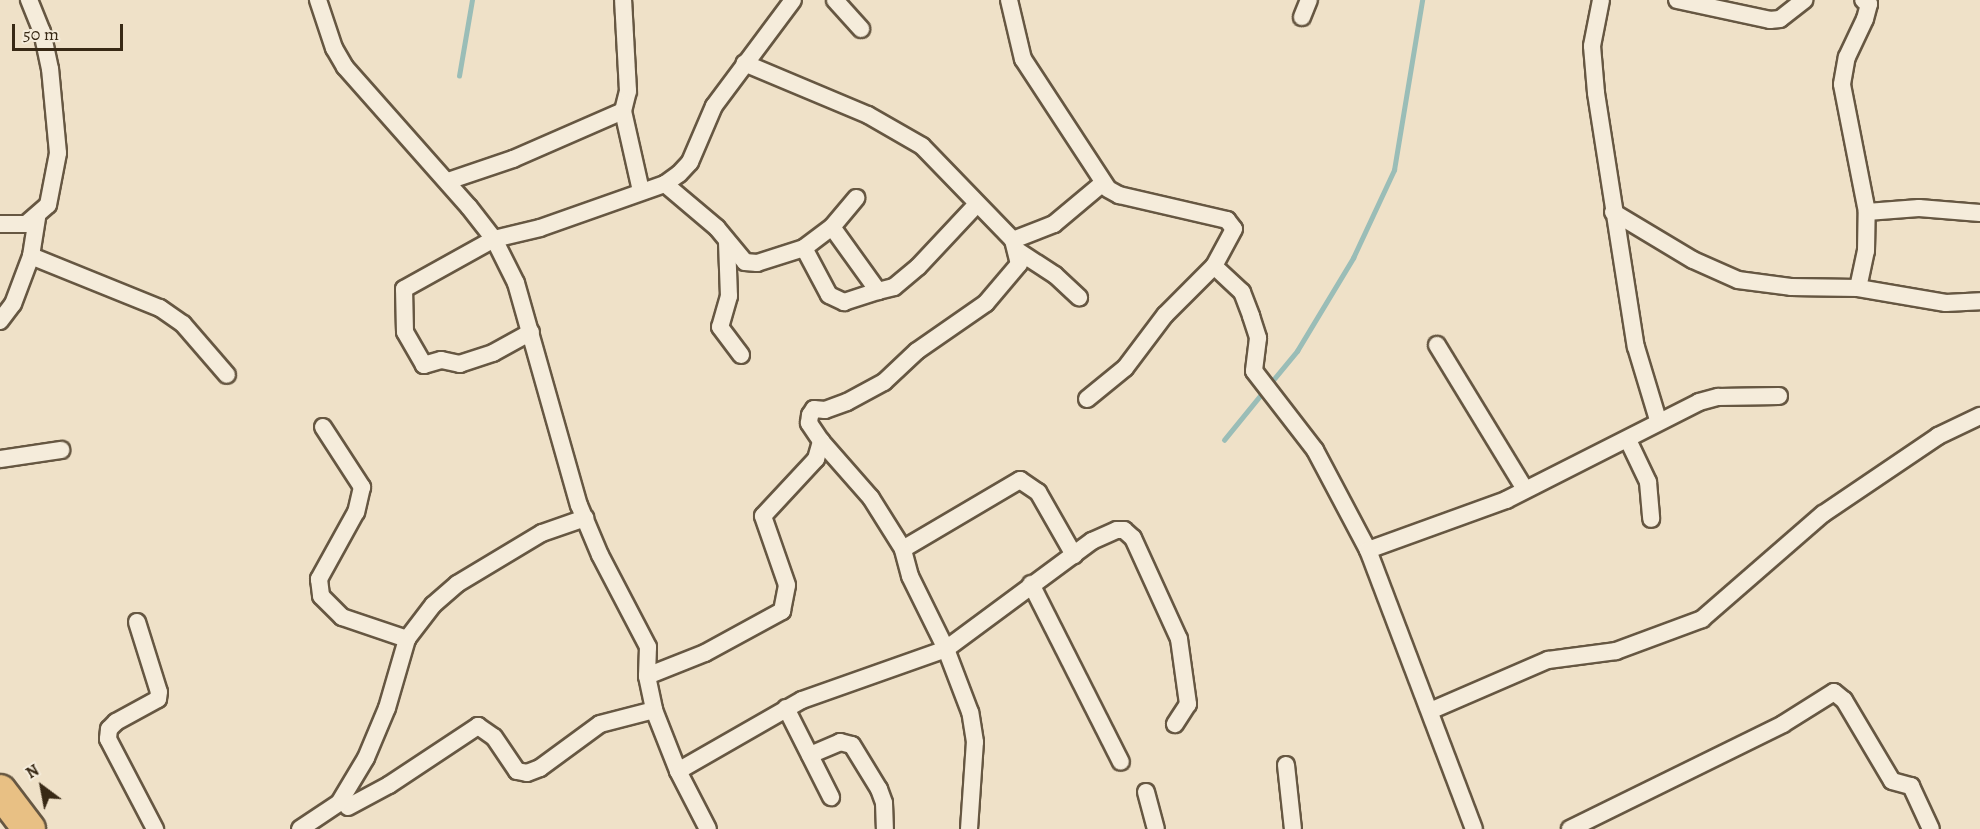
<!DOCTYPE html>
<html>
<head>
<meta charset="utf-8">
<style>
	body { margin:0 }
	#map { position:relative; width:1980px; height:829px; overflow:hidden; background:#efe1c8; font-family:Alegreya,serif }
	div>[style] { position:absolute }
	[style*='--x'] { left:calc(var(--x)*1px); top:calc(var(--y)*1px); width:calc(var(--w)*1px); rotate:calc(var(--a)*1deg) }
	.stream>* { height:4.5px; margin:-2.25px; padding:0 2.25px; transform-origin:2.25px; border-radius:2.25px; background:#9abdb7 }
	.roads { filter:drop-shadow(2px 0 #665742) drop-shadow(-2px 0 #665742) drop-shadow(0 2px #665742) drop-shadow(0 -2px #665742) }
	.minor>* { height:16px; margin:-8px; padding:0 8px; transform-origin:8px; border-radius:8px; background:#f5ecdb }
	.motorway>* { height:32px; margin:-16px; padding:0 16px; transform-origin:16px; border-radius:16px; background:#e8c084 }
	span { translate:-50% -50%; white-space:nowrap; text-align:center; line-height:1.15; -webkit-text-stroke:4.5px #f5ecdb; paint-order:stroke }
	.north { position:absolute; left:12px; top:757px; width:60px; height:60px; -webkit-text-stroke:4px #f5ecdb; paint-order:stroke; rotate:328deg; font-size:16px; font-weight:700; line-height:24px; text-align:center; color:#382915 }
	.north::after { content:''; display:block; margin:auto; width:21px; height:27px; background:#382915; clip-path:polygon(50% 0,100% 100%,50% 72%,0 100%) }
	.scale { position:absolute; left:12px; top:24px; width:111px; height:27px; box-sizing:border-box; border:3px solid #382915; border-top:0; padding-left:8px; font-size:18px; line-height:21px; white-space:nowrap; color:#382915; -webkit-text-stroke:4px #f5ecdb; paint-order:stroke }
</style>
</head>
<body>
<div id="map">
	<div class="stream">
		<div style="--x:459;--y:76;--w:77;--a:-80.3"></div>
		<div style="--x:1269;--y:385;--w:44;--a:-50.5"></div>
		<div style="--x:1297;--y:351;--w:109;--a:-58.9"></div>
		<div style="--x:1353;--y:258;--w:97;--a:-65"></div>
		<div style="--x:1394;--y:170;--w:172;--a:-80.6"></div>
		<div style="--x:1224;--y:440;--w:63;--a:-50.8"></div>
	</div>
	<div class="roads">
		<div class="minor">
			<div style="--x:318;--y:0;--w:51;--a:71.6"></div>
			<div style="--x:334;--y:48;--w:22;--a:60"></div>
			<div style="--x:345;--y:67;--w:187;--a:48.5"></div>
			<div style="--x:469;--y:207;--w:41;--a:52"></div>
			<div style="--x:494;--y:239;--w:49;--a:63.4"></div>
			<div style="--x:516;--y:283;--w:231;--a:74.2"></div>
			<div style="--x:579;--y:505;--w:54;--a:67.2"></div>
			<div style="--x:600;--y:555;--w:104;--a:62.4"></div>
			<div style="--x:648;--y:647;--w:29;--a:92"></div>
			<div style="--x:647;--y:676;--w:35;--a:78"></div>
			<div style="--x:654;--y:710;--w:66;--a:68.5"></div>
			<div style="--x:678;--y:771;--w:65;--a:62.7"></div>
			<div style="--x:835;--y:0;--w:39;--a:48"></div>
			<div style="--x:1009;--y:0;--w:61;--a:76.7"></div>
			<div style="--x:1023;--y:59;--w:155;--a:56.8"></div>
			<div style="--x:1108;--y:189;--w:13;--a:29"></div>
			<div style="--x:1119;--y:195;--w:111;--a:13"></div>
			<div style="--x:1227;--y:220;--w:11;--a:52"></div>
			<div style="--x:1234;--y:229;--w:42;--a:118.4"></div>
			<div style="--x:1214;--y:266;--w:69;--a:135"></div>
			<div style="--x:1165;--y:315;--w:66;--a:127"></div>
			<div style="--x:1125;--y:368;--w:49;--a:140.8"></div>
			<div style="--x:1601;--y:0;--w:47;--a:101.1"></div>
			<div style="--x:1592;--y:46;--w:47;--a:85.1"></div>
			<div style="--x:1596;--y:93;--w:257;--a:81.1"></div>
			<div style="--x:1636;--y:347;--w:76;--a:73.2"></div>
			<div style="--x:1677;--y:0;--w:95;--a:12.1"></div>
			<div style="--x:1770;--y:20;--w:10;--a:-6"></div>
			<div style="--x:1780;--y:19;--w:31;--a:-38"></div>
			<div style="--x:1302;--y:17;--w:18;--a:-68"></div>
			<div style="--x:623;--y:111;--w:82;--a:77.3"></div>
			<div style="--x:448;--y:181;--w:69;--a:-18.7"></div>
			<div style="--x:513;--y:159;--w:120;--a:-23.6"></div>
			<div style="--x:623;--y:111;--w:21;--a:-76"></div>
			<div style="--x:628;--y:91;--w:91;--a:-93.1"></div>
			<div style="--x:665;--y:184;--w:68;--a:40.2"></div>
			<div style="--x:717;--y:228;--w:44;--a:50.5"></div>
			<div style="--x:745;--y:262;--w:12;--a:5"></div>
			<div style="--x:757;--y:263;--w:49;--a:-17.7"></div>
			<div style="--x:804;--y:248;--w:35;--a:-37"></div>
			<div style="--x:832;--y:227;--w:38;--a:-50"></div>
			<div style="--x:1613;--y:212;--w:93;--a:31"></div>
			<div style="--x:1693;--y:260;--w:49;--a:24"></div>
			<div style="--x:1738;--y:280;--w:53;--a:7.5"></div>
			<div style="--x:1791;--y:287;--w:67;--a:0.9"></div>
			<div style="--x:1858;--y:288;--w:89;--a:9.7"></div>
			<div style="--x:1946;--y:303;--w:34;--a:-3"></div>
			<div style="--x:1867;--y:212;--w:52;--a:-4.4"></div>
			<div style="--x:1919;--y:208;--w:61;--a:4.7"></div>
			<div style="--x:0;--y:224;--w:26;--a:0"></div>
			<div style="--x:26;--y:224;--w:29;--a:-41"></div>
			<div style="--x:48;--y:205;--w:53;--a:-79.1"></div>
			<div style="--x:58;--y:153;--w:84;--a:-95.4"></div>
			<div style="--x:50;--y:69;--w:38;--a:-102"></div>
			<div style="--x:42;--y:32;--w:35;--a:-112"></div>
			<div style="--x:832;--y:227;--w:79;--a:54.3"></div>
			<div style="--x:878;--y:291;--w:16;--a:-14"></div>
			<div style="--x:894;--y:287;--w:31;--a:-40"></div>
			<div style="--x:918;--y:267;--w:85;--a:-46.9"></div>
			<div style="--x:1013;--y:240;--w:44;--a:-21.3"></div>
			<div style="--x:1054;--y:224;--w:64;--a:-39.9"></div>
			<div style="--x:727;--y:242;--w:54;--a:87.9"></div>
			<div style="--x:729;--y:296;--w:32;--a:106"></div>
			<div style="--x:720;--y:327;--w:35;--a:53"></div>
			<div style="--x:804;--y:248;--w:53;--a:62"></div>
			<div style="--x:829;--y:295;--w:17;--a:25"></div>
			<div style="--x:844;--y:302;--w:36;--a:-18"></div>
			<div style="--x:1018;--y:251;--w:44;--a:33"></div>
			<div style="--x:1055;--y:275;--w:33;--a:43"></div>
			<div style="--x:31;--y:256;--w:139;--a:22"></div>
			<div style="--x:160;--y:308;--w:28;--a:35"></div>
			<div style="--x:183;--y:324;--w:67;--a:49.2"></div>
			<div style="--x:1214;--y:266;--w:38;--a:43"></div>
			<div style="--x:1242;--y:292;--w:26;--a:69"></div>
			<div style="--x:1251;--y:316;--w:23;--a:72"></div>
			<div style="--x:1258;--y:338;--w:33;--a:97"></div>
			<div style="--x:1254;--y:371;--w:100;--a:52.3"></div>
			<div style="--x:1315;--y:450;--w:113;--a:62.1"></div>
			<div style="--x:1368;--y:550;--w:298;--a:69.2"></div>
			<div style="--x:1858;--y:288;--w:38;--a:-78"></div>
			<div style="--x:1866;--y:251;--w:39;--a:-89"></div>
			<div style="--x:1867;--y:212;--w:130;--a:-101.1"></div>
			<div style="--x:1842;--y:84;--w:27;--a:-80"></div>
			<div style="--x:1847;--y:57;--w:42;--a:-64.7"></div>
			<div style="--x:1865;--y:19;--w:16;--a:-75"></div>
			<div style="--x:1869;--y:4;--w:7;--a:-146"></div>
			<div style="--x:0;--y:321;--w:21;--a:-53"></div>
			<div style="--x:13;--y:304;--w:51;--a:-69.4"></div>
			<div style="--x:31;--y:256;--w:39;--a:-81"></div>
			<div style="--x:531;--y:332;--w:43;--a:151.1"></div>
			<div style="--x:493;--y:353;--w:35;--a:162"></div>
			<div style="--x:460;--y:364;--w:19;--a:-168"></div>
			<div style="--x:441;--y:360;--w:18;--a:164"></div>
			<div style="--x:424;--y:365;--w:38;--a:-120"></div>
			<div style="--x:405;--y:332;--w:43;--a:-91.3"></div>
			<div style="--x:404;--y:289;--w:103;--a:-29.1"></div>
			<div style="--x:494;--y:239;--w:47;--a:-13.4"></div>
			<div style="--x:540;--y:228;--w:133;--a:-19.4"></div>
			<div style="--x:665;--y:184;--w:17;--a:-36"></div>
			<div style="--x:679;--y:174;--w:16;--a:-47"></div>
			<div style="--x:690;--y:162;--w:61;--a:-66.8"></div>
			<div style="--x:714;--y:106;--w:132;--a:-53.3"></div>
			<div style="--x:1437;--y:345;--w:169;--a:58.6"></div>
			<div style="--x:323;--y:427;--w:72;--a:57"></div>
			<div style="--x:362;--y:487;--w:26;--a:103"></div>
			<div style="--x:356;--y:512;--w:77;--a:118.9"></div>
			<div style="--x:319;--y:579;--w:17;--a:83"></div>
			<div style="--x:321;--y:596;--w:30;--a:45"></div>
			<div style="--x:342;--y:617;--w:69;--a:18.7"></div>
			<div style="--x:1628;--y:440;--w:47;--a:64.5"></div>
			<div style="--x:1648;--y:482;--w:37;--a:85"></div>
			<div style="--x:0;--y:459;--w:62;--a:-8.4"></div>
			<div style="--x:903;--y:549;--w:136;--a:-30.5"></div>
			<div style="--x:1020;--y:480;--w:22;--a:34"></div>
			<div style="--x:1038;--y:492;--w:73;--a:60.3"></div>
			<div style="--x:1368;--y:550;--w:147;--a:-19.9"></div>
			<div style="--x:1506;--y:500;--w:216;--a:-26.9"></div>
			<div style="--x:1699;--y:402;--w:20;--a:-15"></div>
			<div style="--x:1718;--y:397;--w:61;--a:-0.9"></div>
			<div style="--x:1031;--y:584;--w:199;--a:63.2"></div>
			<div style="--x:137;--y:622;--w:73;--a:72.6"></div>
			<div style="--x:159;--y:692;--w:7;--a:98"></div>
			<div style="--x:158;--y:699;--w:48;--a:151.3"></div>
			<div style="--x:116;--y:722;--w:10;--a:135"></div>
			<div style="--x:109;--y:729;--w:10;--a:96"></div>
			<div style="--x:108;--y:739;--w:102;--a:62.4"></div>
			<div style="--x:647;--y:676;--w:62;--a:-21.6"></div>
			<div style="--x:705;--y:653;--w:88;--a:-28.6"></div>
			<div style="--x:782;--y:611;--w:26;--a:-79"></div>
			<div style="--x:787;--y:585;--w:73;--a:-109.2"></div>
			<div style="--x:763;--y:516;--w:78;--a:-47.1"></div>
			<div style="--x:816;--y:459;--w:19;--a:-74"></div>
			<div style="--x:786;--y:708;--w:100;--a:63.2"></div>
			<div style="--x:1430;--y:711;--w:129;--a:-23.4"></div>
			<div style="--x:1548;--y:660;--w:69;--a:-7.5"></div>
			<div style="--x:1616;--y:651;--w:92;--a:-20.4"></div>
			<div style="--x:1702;--y:619;--w:160;--a:-41"></div>
			<div style="--x:1823;--y:514;--w:139;--a:-34.1"></div>
			<div style="--x:1938;--y:436;--w:47;--a:-25.5"></div>
			<div style="--x:810;--y:755;--w:33;--a:-23"></div>
			<div style="--x:840;--y:742;--w:12;--a:14"></div>
			<div style="--x:852;--y:745;--w:52;--a:58.5"></div>
			<div style="--x:879;--y:789;--w:15;--a:70"></div>
			<div style="--x:884;--y:803;--w:26;--a:88"></div>
			<div style="--x:1286;--y:765;--w:64;--a:83.8"></div>
			<div style="--x:678;--y:771;--w:143;--a:-29.8"></div>
			<div style="--x:802;--y:700;--w:153;--a:-19.5"></div>
			<div style="--x:946;--y:649;--w:81;--a:-116.3"></div>
			<div style="--x:910;--y:576;--w:28;--a:-105"></div>
			<div style="--x:903;--y:549;--w:60;--a:-122.1"></div>
			<div style="--x:871;--y:498;--w:76;--a:-131.3"></div>
			<div style="--x:821;--y:441;--w:22;--a:-124"></div>
			<div style="--x:809;--y:423;--w:8;--a:-83"></div>
			<div style="--x:810;--y:415;--w:7;--a:-56"></div>
			<div style="--x:814;--y:409;--w:11;--a:5"></div>
			<div style="--x:825;--y:410;--w:23;--a:-20"></div>
			<div style="--x:847;--y:402;--w:42;--a:-28.4"></div>
			<div style="--x:884;--y:382;--w:45;--a:-43.2"></div>
			<div style="--x:917;--y:351;--w:84;--a:-34.8"></div>
			<div style="--x:986;--y:303;--w:51;--a:-49.8"></div>
			<div style="--x:1019;--y:264;--w:25;--a:-104"></div>
			<div style="--x:1013;--y:240;--w:131;--a:-134.1"></div>
			<div style="--x:922;--y:146;--w:62;--a:-150.1"></div>
			<div style="--x:868;--y:115;--w:134;--a:-157.2"></div>
			<div style="--x:1146;--y:792;--w:38;--a:75"></div>
			<div style="--x:348;--y:807;--w:47;--a:-28.2"></div>
			<div style="--x:389;--y:785;--w:107;--a:-33.5"></div>
			<div style="--x:478;--y:726;--w:19;--a:35"></div>
			<div style="--x:494;--y:737;--w:41;--a:55.9"></div>
			<div style="--x:517;--y:771;--w:10;--a:11"></div>
			<div style="--x:527;--y:773;--w:14;--a:-21"></div>
			<div style="--x:540;--y:768;--w:74;--a:-36.3"></div>
			<div style="--x:600;--y:724;--w:56;--a:-14.5"></div>
			<div style="--x:300;--y:829;--w:47;--a:-33.7"></div>
			<div style="--x:339;--y:803;--w:52;--a:-59"></div>
			<div style="--x:366;--y:758;--w:54;--a:-67.2"></div>
			<div style="--x:387;--y:708;--w:72;--a:-73.8"></div>
			<div style="--x:407;--y:639;--w:43;--a:-52.6"></div>
			<div style="--x:433;--y:605;--w:32;--a:-41"></div>
			<div style="--x:457;--y:584;--w:99;--a:-31"></div>
			<div style="--x:542;--y:533;--w:46;--a:-19.2"></div>
			<div style="--x:969;--y:829;--w:87;--a:-86.1"></div>
			<div style="--x:975;--y:742;--w:30;--a:-99"></div>
			<div style="--x:970;--y:712;--w:67;--a:-110.9"></div>
			<div style="--x:946;--y:649;--w:182;--a:-36.5"></div>
			<div style="--x:1092;--y:541;--w:27;--a:-24"></div>
			<div style="--x:1117;--y:530;--w:7;--a:0"></div>
			<div style="--x:1124;--y:530;--w:12;--a:42"></div>
			<div style="--x:1133;--y:538;--w:111;--a:65.5"></div>
			<div style="--x:1179;--y:639;--w:66;--a:82.1"></div>
			<div style="--x:1188;--y:704;--w:24;--a:123"></div>
			<div style="--x:1570;--y:829;--w:237;--a:-26.2"></div>
			<div style="--x:1783;--y:724;--w:60;--a:-32.1"></div>
			<div style="--x:1834;--y:692;--w:13;--a:39"></div>
			<div style="--x:1844;--y:700;--w:94;--a:59.3"></div>
			<div style="--x:1892;--y:781;--w:20;--a:15"></div>
			<div style="--x:1911;--y:786;--w:47;--a:65.1"></div>
		</div>
		<div class="motorway">
			<div style="--x:0;--y:791;--w:48;--a:52.7"></div>
		</div>
	</div>
	<div class="north">N</div>
	<div class="scale">50 m</div>
</div>
</body>
</html>
